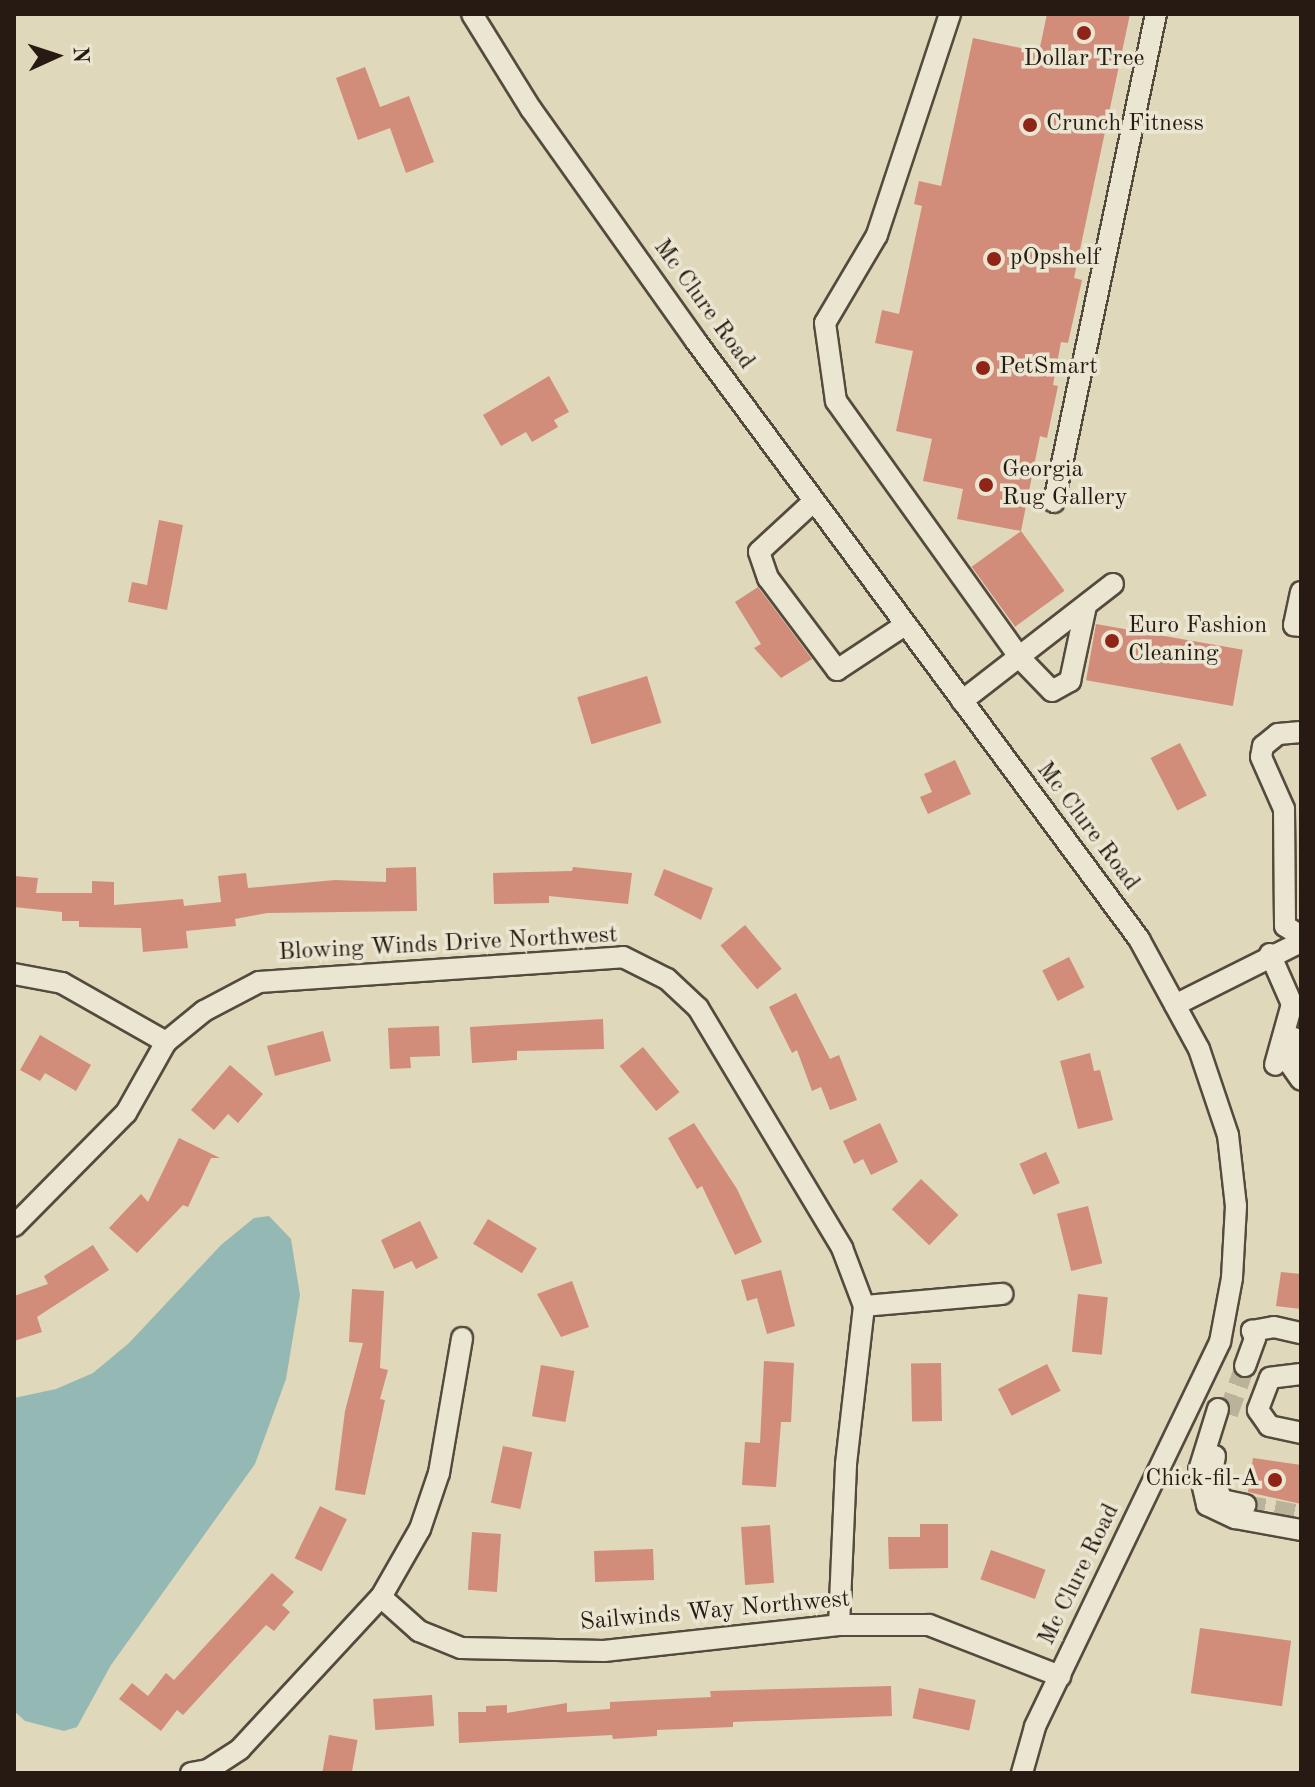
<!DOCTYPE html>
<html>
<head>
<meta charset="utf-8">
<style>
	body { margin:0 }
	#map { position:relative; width:1315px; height:1787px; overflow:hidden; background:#dfd8ba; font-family:"Old Standard TT",serif }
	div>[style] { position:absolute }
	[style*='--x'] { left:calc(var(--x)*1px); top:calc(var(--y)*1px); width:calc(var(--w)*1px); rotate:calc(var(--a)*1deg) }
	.water>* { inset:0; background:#94b9b4 }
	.building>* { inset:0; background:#d28c7a; transform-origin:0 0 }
	.minor-tunnel>* { height:20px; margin-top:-10px; transform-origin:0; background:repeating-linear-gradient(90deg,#bab299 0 20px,transparent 0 30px) }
	.roads { filter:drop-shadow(2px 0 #544a3d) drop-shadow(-2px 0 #544a3d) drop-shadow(0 2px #544a3d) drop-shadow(0 -2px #544a3d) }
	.minor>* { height:20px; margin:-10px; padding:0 10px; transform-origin:10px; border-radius:10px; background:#eae6d2 }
	.dots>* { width:22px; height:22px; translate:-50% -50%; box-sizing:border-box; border:4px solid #eae6d2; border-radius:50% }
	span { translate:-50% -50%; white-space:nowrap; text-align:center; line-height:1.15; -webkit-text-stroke:7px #eae6d2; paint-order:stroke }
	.poi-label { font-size:24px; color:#261a13 }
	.left { translate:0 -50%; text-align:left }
	.right { translate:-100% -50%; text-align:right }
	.street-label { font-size:24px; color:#261a13 }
	.frame { position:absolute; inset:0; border:16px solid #261a13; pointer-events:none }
	.north { position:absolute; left:16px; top:16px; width:80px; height:80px; -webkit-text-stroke:6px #eae6d2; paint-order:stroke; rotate:87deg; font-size:22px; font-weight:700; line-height:32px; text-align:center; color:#261a13 }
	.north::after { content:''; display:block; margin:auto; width:28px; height:36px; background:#261a13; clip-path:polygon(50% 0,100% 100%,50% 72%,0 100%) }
</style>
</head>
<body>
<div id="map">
	<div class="water">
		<div style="clip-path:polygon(269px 1216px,291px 1239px,300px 1295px,286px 1379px,255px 1464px,111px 1665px,77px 1727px,64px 1731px,25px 1721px,14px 1711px,14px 1398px,56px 1389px,93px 1373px,129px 1343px,221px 1245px,254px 1218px)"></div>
	</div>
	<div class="building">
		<div style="clip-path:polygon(1047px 14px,1130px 14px,1074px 278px,1082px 280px,1068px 343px,1061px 342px,1053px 385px,1058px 386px,1047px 438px,1040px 436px,1021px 531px,957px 519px,963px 489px,923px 481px,932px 439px,896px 431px,913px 351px,875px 343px,882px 310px,899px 314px,922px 206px,914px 204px,919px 181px,941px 186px,973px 38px,1039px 52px)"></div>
		<div style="clip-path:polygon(365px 67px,380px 107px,409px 96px,434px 162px,406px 173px,390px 128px,358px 140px,336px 78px)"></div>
		<div style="clip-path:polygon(549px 376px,569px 412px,554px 420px,558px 427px,532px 442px,526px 432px,501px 446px,483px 415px)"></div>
		<div style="clip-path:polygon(159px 520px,183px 525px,167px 610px,128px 602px,132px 582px,147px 585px)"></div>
		<div style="left:1021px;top:531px;width:74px;height:61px;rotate:54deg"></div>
		<div style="clip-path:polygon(758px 587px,812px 659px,781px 678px,754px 648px,761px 644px,735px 602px)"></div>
		<div style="left:1096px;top:624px;width:149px;height:57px;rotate:10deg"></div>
		<div style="left:647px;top:676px;width:49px;height:73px;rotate:73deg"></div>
		<div style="left:1180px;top:743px;width:59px;height:33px;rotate:63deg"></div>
		<div style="clip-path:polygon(955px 760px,971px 794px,928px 814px,920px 797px,932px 792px,924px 774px)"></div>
		<div style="clip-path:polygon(416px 867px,417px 911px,267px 913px,235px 919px,236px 926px,186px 931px,188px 948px,143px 952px,141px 928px,79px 927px,79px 921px,62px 921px,62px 912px,14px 907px,14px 876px,38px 878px,36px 893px,92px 893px,92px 881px,114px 882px,114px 905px,183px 899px,184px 906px,221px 902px,218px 876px,246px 873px,248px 888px,335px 880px,386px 882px,386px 868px)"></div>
		<div style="clip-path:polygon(573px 867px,632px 873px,628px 904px,549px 896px,549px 903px,494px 904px,493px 873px,572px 871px)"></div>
		<div style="clip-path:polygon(664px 869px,713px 888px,701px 920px,654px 895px)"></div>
		<div style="left:745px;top:925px;width:57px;height:32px;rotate:50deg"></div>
		<div style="left:1069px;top:957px;width:34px;height:30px;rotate:63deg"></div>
		<div style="clip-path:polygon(796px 993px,830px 1059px,839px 1055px,857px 1100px,830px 1110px,821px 1087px,812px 1091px,797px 1050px,792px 1053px,769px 1007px)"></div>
		<div style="clip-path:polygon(603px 1019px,604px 1049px,517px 1051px,517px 1060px,472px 1063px,470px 1027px)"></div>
		<div style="clip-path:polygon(439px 1026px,440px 1056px,410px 1057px,411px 1068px,390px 1069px,388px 1028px)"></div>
		<div style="left:323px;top:1031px;width:31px;height:58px;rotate:75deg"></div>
		<div style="clip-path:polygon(40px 1035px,91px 1065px,76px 1091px,45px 1073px,40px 1081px,20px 1070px)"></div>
		<div style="left:643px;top:1047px;width:58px;height:30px;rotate:51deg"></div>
		<div style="clip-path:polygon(1090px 1053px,1094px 1071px,1100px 1070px,1113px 1120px,1078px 1129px,1060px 1061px)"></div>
		<div style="clip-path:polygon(230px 1065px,263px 1094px,238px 1123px,228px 1114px,214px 1130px,191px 1110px)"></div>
		<div style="clip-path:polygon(694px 1123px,737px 1189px,762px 1242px,735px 1255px,702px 1186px,697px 1189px,668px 1138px)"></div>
		<div style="clip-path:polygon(880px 1123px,898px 1162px,871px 1175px,863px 1159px,854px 1164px,843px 1141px)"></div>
		<div style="clip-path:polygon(179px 1138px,220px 1158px,211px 1158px,188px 1207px,183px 1205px,137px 1253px,109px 1228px,141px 1194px,148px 1202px)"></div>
		<div style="left:1046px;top:1152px;width:34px;height:29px;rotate:66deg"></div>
		<div style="left:921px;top:1179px;width:52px;height:42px;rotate:44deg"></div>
		<div style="left:1088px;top:1206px;width:59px;height:32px;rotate:76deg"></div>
		<div style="left:488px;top:1219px;width:57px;height:29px;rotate:31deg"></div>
		<div style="clip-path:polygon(420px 1221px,438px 1258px,416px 1269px,412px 1261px,394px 1269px,381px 1240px)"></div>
		<div style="clip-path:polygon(93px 1245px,109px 1270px,37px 1317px,42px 1332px,14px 1341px,14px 1296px,48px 1284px,44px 1276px)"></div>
		<div style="clip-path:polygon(781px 1270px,795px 1326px,767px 1334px,757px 1298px,747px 1301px,741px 1280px)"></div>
		<div style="clip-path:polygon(1281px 1272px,1301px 1274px,1301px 1309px,1276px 1306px)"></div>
		<div style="clip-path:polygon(572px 1281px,589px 1327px,561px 1337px,537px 1294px)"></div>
		<div style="clip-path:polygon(352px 1289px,384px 1291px,380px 1368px,388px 1370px,380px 1399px,385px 1400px,365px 1495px,335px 1490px,345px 1411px,363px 1343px,349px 1342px)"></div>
		<div style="left:1078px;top:1294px;width:30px;height:58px;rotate:6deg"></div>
		<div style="clip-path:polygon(764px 1361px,794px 1363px,791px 1422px,781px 1422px,776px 1487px,742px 1485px,745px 1442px,760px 1443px)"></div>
		<div style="left:941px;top:1363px;width:58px;height:30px;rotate:89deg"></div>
		<div style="left:1047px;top:1364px;width:30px;height:55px;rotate:63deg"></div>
		<div style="left:541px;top:1365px;width:34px;height:52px;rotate:10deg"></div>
		<div style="left:503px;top:1446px;width:30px;height:58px;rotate:12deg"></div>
		<div style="clip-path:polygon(1253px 1458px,1301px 1465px,1301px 1504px,1248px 1492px)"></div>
		<div style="left:320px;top:1506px;width:30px;height:58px;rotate:26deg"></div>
		<div style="clip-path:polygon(920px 1524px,948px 1524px,948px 1568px,889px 1569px,888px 1537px,920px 1537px)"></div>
		<div style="left:770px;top:1525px;width:58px;height:29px;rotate:86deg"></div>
		<div style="left:472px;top:1532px;width:29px;height:58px;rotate:4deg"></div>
		<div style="left:653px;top:1549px;width:31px;height:59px;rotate:88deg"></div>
		<div style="left:991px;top:1550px;width:58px;height:31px;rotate:20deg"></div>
		<div style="clip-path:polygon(272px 1573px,294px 1592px,282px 1605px,290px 1612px,274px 1631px,266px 1625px,183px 1715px,177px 1710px,161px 1731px,119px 1699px,132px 1683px,148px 1696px,166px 1673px,174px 1680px)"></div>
		<div style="left:1200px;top:1628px;width:92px;height:66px;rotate:8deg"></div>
		<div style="clip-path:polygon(891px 1686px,892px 1716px,733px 1722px,733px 1727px,657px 1730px,657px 1736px,613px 1739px,612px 1735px,459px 1743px,458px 1712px,486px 1712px,486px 1706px,507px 1705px,507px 1713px,567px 1703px,567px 1712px,610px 1709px,610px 1702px,711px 1697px,710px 1691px)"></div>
		<div style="left:919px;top:1688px;width:58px;height:31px;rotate:12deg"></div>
		<div style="left:432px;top:1695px;width:31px;height:59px;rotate:86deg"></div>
		<div style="left:329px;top:1735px;width:29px;height:38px;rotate:10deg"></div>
	</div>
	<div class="minor-tunnel">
		<div style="--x:1228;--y:1414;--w:51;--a:-70.5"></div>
		<div style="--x:1245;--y:1505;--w:57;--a:10.1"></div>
	</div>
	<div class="roads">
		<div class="minor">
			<div style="--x:472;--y:14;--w:112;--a:58.2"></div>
			<div style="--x:531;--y:109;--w:283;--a:54.6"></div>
			<div style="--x:695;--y:340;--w:746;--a:53.45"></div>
			<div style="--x:1139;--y:939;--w:125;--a:61.4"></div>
			<div style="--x:1199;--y:1049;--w:91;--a:71.4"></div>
			<div style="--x:1228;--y:1135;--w:71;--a:83.6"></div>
			<div style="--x:1236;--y:1206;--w:72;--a:93.2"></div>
			<div style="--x:1232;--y:1278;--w:65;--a:100.6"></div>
			<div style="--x:1220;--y:1342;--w:427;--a:115.7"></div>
			<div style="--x:1035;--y:1727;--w:48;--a:105.8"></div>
			<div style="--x:950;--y:14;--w:233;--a:108.3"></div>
			<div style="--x:877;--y:235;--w:102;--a:120.6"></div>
			<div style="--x:825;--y:323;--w:79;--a:82"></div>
			<div style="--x:836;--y:401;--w:315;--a:54.4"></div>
			<div style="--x:1019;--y:657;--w:47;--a:45.9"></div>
			<div style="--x:1052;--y:691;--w:21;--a:-29"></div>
			<div style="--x:1070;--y:681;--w:77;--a:-78"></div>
			<div style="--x:814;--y:501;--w:75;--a:137.2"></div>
			<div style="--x:759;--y:552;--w:28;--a:71"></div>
			<div style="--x:768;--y:578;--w:115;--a:53.1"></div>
			<div style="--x:837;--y:670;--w:82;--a:-33.5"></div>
			<div style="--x:1054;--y:502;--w:499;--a:-78.2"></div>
			<div style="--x:1301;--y:592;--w:34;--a:102"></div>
			<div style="--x:1294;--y:625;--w:7;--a:8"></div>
			<div style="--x:962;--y:701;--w:191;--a:-37.8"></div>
			<div style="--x:1301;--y:732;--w:23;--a:175"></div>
			<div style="--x:1278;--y:734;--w:19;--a:141"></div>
			<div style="--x:1263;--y:746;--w:11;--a:100"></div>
			<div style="--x:1261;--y:757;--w:57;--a:66.1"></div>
			<div style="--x:1284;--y:809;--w:117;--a:89.5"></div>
			<div style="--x:1285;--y:926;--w:19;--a:32"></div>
			<div style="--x:1270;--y:954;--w:55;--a:66.3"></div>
			<div style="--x:1292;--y:1004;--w:63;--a:105.6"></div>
			<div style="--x:14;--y:974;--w:49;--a:10.6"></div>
			<div style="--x:62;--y:983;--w:120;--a:29.6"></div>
			<div style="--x:1175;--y:1005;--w:141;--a:-26.6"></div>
			<div style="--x:1294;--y:1038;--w:26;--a:99"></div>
			<div style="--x:1290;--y:1064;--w:19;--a:55"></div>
			<div style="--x:14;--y:1226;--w:159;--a:-45.3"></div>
			<div style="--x:126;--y:1113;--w:81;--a:-60.6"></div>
			<div style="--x:166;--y:1042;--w:49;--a:-39.2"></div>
			<div style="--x:204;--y:1011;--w:62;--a:-27.8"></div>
			<div style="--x:259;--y:982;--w:365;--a:-3.9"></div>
			<div style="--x:623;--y:957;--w:49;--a:26.6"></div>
			<div style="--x:667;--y:979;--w:42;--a:43.1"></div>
			<div style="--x:698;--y:1008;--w:280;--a:59"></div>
			<div style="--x:842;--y:1248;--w:62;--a:69.2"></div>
			<div style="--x:864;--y:1306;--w:160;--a:96.5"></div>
			<div style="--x:846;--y:1465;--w:160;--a:92.5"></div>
			<div style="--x:864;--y:1306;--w:139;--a:-5"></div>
			<div style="--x:1245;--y:1366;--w:30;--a:-70"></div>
			<div style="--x:1255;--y:1338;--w:8;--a:-113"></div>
			<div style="--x:1252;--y:1331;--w:22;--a:-10"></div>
			<div style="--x:1274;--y:1327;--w:28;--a:13"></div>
			<div style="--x:1301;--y:1374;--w:31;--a:173"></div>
			<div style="--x:1270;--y:1378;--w:34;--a:111"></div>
			<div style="--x:1258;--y:1410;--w:19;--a:55"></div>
			<div style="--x:1269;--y:1426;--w:33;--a:12"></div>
			<div style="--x:1218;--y:1409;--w:64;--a:107.3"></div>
			<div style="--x:1199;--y:1470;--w:36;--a:77"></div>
			<div style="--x:1207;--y:1505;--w:31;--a:25"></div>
			<div style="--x:1235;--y:1518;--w:67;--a:10.3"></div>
			<div style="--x:1215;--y:1456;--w:20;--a:101"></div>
			<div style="--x:1211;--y:1476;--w:26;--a:65"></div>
			<div style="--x:1222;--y:1500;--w:24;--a:12"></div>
			<div style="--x:381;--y:1597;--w:51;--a:41.8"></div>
			<div style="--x:419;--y:1631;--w:45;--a:22"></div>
			<div style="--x:461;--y:1648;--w:143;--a:1.2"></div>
			<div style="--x:604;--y:1651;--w:236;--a:-6.3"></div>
			<div style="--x:839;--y:1625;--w:90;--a:0"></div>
			<div style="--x:929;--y:1625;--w:141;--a:21.3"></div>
			<div style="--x:191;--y:1773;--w:17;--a:-10"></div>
			<div style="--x:208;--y:1770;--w:38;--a:-33"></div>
			<div style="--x:240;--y:1749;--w:207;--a:-47.2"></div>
			<div style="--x:381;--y:1597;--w:78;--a:-60.2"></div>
			<div style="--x:420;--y:1529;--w:59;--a:-71.3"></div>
			<div style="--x:439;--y:1473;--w:137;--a:-80.3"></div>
		</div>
	</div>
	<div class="dots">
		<div style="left:1084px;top:33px;background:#8f2418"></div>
		<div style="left:1030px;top:125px;background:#8f2418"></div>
		<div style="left:994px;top:259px;background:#8f2418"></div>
		<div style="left:983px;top:368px;background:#8f2418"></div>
		<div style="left:986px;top:485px;background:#8f2418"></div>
		<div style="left:1112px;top:641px;background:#8f2418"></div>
		<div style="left:1275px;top:1480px;background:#8f2418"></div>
	</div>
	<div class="poi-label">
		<span style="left:1084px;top:60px">Dollar Tree</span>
		<span class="left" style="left:1046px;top:125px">Crunch Fitness</span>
		<span class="left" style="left:1010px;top:259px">pOpshelf</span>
		<span class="left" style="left:999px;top:368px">PetSmart</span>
		<span class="left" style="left:1002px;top:485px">Georgia<br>Rug Gallery</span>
		<span class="left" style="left:1128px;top:641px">Euro Fashion<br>Cleaning</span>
		<span class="right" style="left:1259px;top:1480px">Chick-fil-A</span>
	</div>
	<div class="street-label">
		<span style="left:703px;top:305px;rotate:54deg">Mc Clure Road</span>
		<span style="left:1087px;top:827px;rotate:53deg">Mc Clure Road</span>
		<span style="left:448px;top:945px;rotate:-3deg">Blowing Winds Drive Northwest</span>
		<span style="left:1080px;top:1575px;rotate:-64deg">Mc Clure Road</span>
		<span style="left:715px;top:1612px;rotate:-5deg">Sailwinds Way Northwest</span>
	</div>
	<div class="frame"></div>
	<div class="north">N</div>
</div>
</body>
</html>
